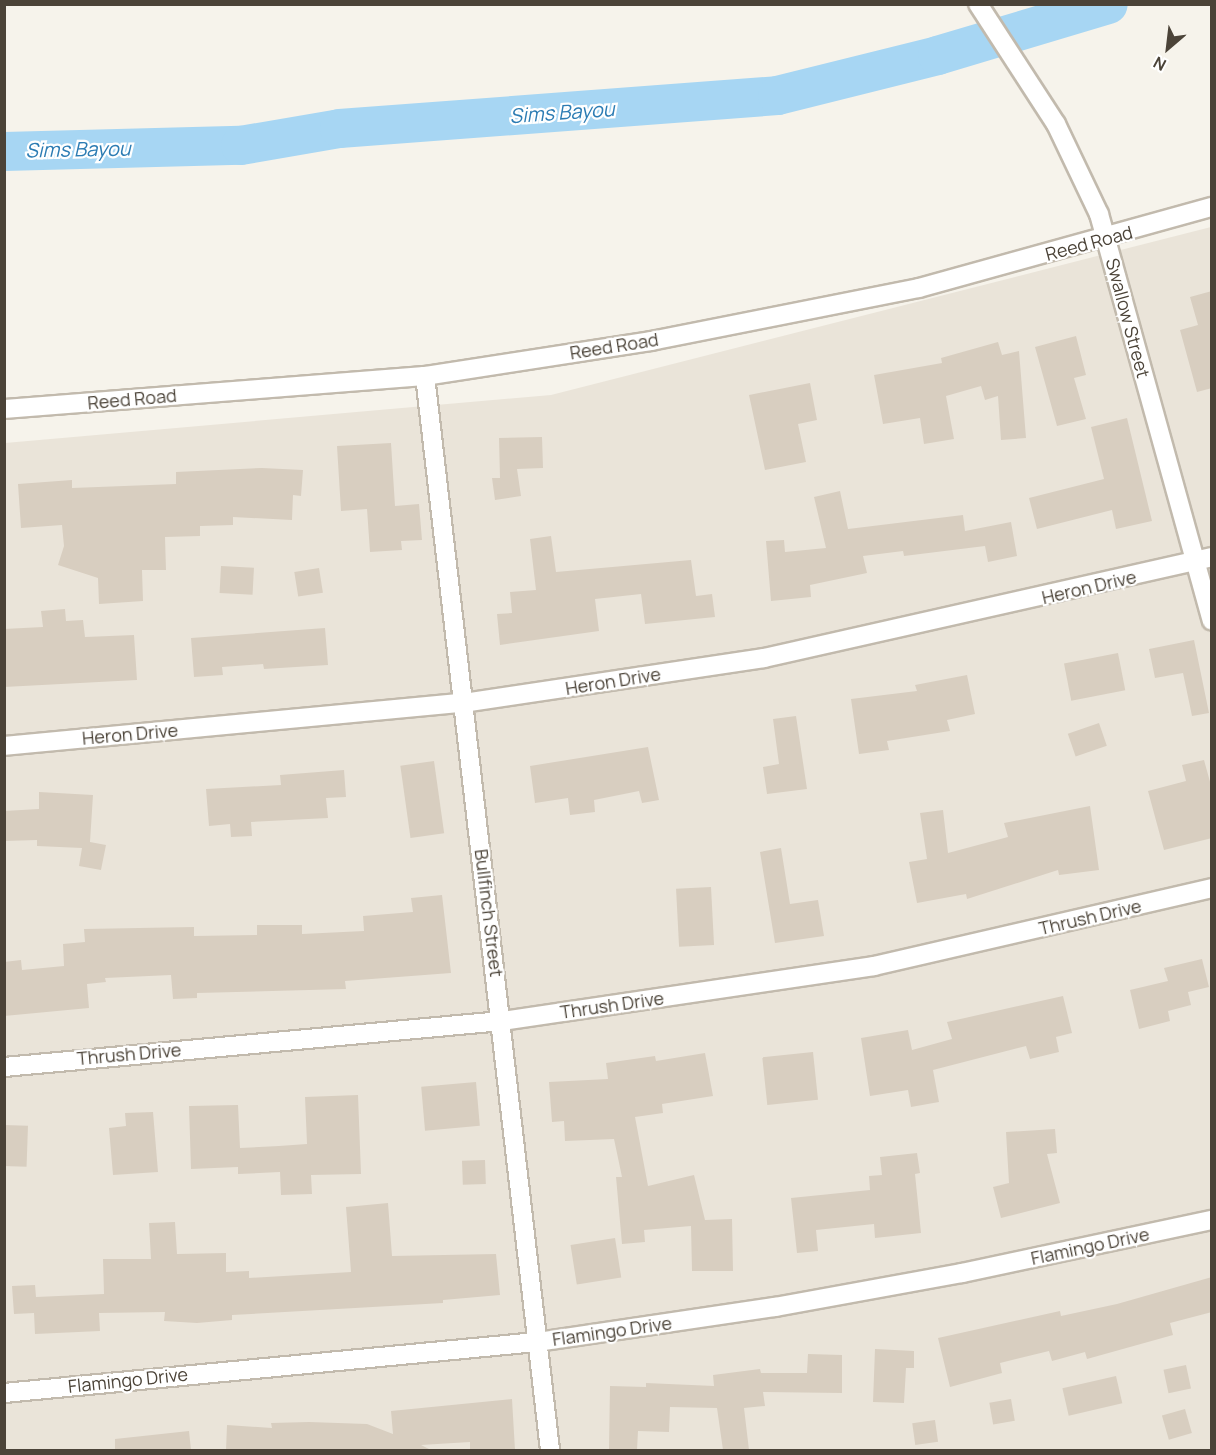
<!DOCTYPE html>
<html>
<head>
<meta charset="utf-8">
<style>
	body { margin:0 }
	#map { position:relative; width:1216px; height:1455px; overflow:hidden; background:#f6f3eb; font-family:Manrope,sans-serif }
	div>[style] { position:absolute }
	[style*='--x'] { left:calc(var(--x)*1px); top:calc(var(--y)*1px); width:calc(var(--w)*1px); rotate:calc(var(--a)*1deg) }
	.residential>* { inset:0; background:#eae4d9 }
	.river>* { height:39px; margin:-19.5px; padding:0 19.5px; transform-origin:19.5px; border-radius:19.5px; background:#a7d6f3 }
	.building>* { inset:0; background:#d8cec0; transform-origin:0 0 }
	.roads { filter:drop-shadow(2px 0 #c2baad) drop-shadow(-2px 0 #c2baad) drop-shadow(0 2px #c2baad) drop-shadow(0 -2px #c2baad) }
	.street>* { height:18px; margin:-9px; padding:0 9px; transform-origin:9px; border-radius:9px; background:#fff }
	span { translate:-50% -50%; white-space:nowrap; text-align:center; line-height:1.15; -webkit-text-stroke:4.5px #fff; paint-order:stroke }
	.street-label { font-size:18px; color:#4b4338 }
	.water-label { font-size:20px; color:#2c7cb3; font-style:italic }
	.frame { position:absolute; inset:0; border:6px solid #4b4338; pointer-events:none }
	.north { position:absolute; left:1138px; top:18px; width:60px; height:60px; -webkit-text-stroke:4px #fff; paint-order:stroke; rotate:208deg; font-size:16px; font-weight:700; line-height:24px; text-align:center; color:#4b4338 }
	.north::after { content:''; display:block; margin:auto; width:21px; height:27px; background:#4b4338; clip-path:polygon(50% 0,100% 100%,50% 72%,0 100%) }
</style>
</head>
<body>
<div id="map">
	<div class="residential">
		<div style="clip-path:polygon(1211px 227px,1211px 1450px,5px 1450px,5px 443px,551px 395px)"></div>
	</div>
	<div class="river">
		<div style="--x:4;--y:151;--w:236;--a:-1.5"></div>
		<div style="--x:240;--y:145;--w:100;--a:-9.7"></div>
		<div style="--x:339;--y:128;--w:439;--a:-4.3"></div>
		<div style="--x:777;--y:95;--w:165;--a:-14"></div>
		<div style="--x:937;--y:55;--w:178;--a:-16.6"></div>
	</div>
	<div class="building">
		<div style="clip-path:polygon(1212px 291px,1212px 388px,1197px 392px,1180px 330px,1198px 325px,1190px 297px)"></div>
		<div style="clip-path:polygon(1076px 336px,1086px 375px,1074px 378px,1086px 419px,1057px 426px,1035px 347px)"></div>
		<div style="clip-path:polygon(998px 342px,1002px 355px,1019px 351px,1026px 438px,1001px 440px,998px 396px,985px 400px,981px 386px,946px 396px,954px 439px,924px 444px,920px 418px,883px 424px,874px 375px,942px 363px,941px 358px)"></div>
		<div style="clip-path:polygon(810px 383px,817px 420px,798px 424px,806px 462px,765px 470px,749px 395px)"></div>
		<div style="clip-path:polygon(1127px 418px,1152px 521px,1116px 529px,1112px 510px,1037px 529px,1029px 498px,1104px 479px,1091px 427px)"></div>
		<div style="clip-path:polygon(542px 437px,543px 468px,517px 469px,521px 496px,495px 500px,492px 478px,500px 478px,499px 438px)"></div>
		<div style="clip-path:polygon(391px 443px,395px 506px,419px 504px,422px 540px,401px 541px,402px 550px,370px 552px,367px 509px,341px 511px,337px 446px)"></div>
		<div style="clip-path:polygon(262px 468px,303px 470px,301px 496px,293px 495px,292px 520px,233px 517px,233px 525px,200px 526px,200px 536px,165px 537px,166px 570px,142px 570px,143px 601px,99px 604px,98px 578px,58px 565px,64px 546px,62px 525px,21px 528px,18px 484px,72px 480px,72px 488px,176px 484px,176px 472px)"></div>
		<div style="clip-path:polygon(840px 491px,848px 529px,963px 515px,965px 531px,1011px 522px,1017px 556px,988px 562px,985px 546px,904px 556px,903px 551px,863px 556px,867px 573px,810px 585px,811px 597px,771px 601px,766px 541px,784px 540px,785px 552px,826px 548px,814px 497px)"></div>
		<div style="clip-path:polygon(551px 536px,556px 572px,691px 560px,696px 596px,712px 594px,715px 617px,645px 624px,641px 594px,595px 599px,599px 631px,500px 645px,497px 614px,512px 613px,510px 592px,536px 590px,530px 539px)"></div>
		<div style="left:221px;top:566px;width:33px;height:27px;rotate:3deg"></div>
		<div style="left:319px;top:568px;width:25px;height:25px;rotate:81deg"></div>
		<div style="clip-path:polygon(65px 609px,66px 621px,83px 620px,85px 637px,134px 635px,137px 680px,4px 687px,4px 629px,43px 627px,41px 611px)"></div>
		<div style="clip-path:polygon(325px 628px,328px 665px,264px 669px,263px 664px,222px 667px,223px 675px,194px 677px,191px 638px)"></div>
		<div style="clip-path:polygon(1194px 640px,1209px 713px,1192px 716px,1183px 673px,1155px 678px,1149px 649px)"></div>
		<div style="left:1118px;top:653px;width:38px;height:55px;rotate:79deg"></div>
		<div style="clip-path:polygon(967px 675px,975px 714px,947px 720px,950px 731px,887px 741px,889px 750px,859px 754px,851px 699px,917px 691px,915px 685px)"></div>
		<div style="clip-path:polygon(796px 716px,807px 789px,767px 794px,763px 767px,779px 764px,773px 719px)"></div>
		<div style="left:1099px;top:723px;width:24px;height:33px;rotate:71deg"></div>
		<div style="clip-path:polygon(648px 747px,659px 800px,642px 803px,639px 791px,594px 800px,595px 812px,570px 815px,568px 798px,535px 803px,530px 766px)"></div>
		<div style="clip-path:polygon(1204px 760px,1212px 789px,1212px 838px,1164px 850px,1148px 791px,1186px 781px,1182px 765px)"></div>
		<div style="left:434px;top:761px;width:73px;height:34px;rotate:82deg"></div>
		<div style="clip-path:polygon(344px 770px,346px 797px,326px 798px,328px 818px,251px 822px,252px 836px,231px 837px,230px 824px,209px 826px,206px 789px,281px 785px,280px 775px)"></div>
		<div style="clip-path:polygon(39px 792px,93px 795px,90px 842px,106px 845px,101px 870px,79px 866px,82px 848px,37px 846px,37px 840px,4px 841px,4px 811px,39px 809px)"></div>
		<div style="clip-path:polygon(1090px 806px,1099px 870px,1059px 875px,1058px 870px,967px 899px,966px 894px,917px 903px,909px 862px,927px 859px,920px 813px,943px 810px,948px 853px,1008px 837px,1004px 823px)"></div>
		<div style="clip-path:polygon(781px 848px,790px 904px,818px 900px,824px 936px,775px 943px,760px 852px)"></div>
		<div style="left:711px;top:887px;width:58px;height:35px;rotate:87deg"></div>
		<div style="clip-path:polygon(442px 895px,451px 973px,345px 981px,346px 989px,197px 993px,197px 998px,173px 999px,171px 975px,105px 978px,106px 982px,87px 984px,89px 1008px,4px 1016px,4px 962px,21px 960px,22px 970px,64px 966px,63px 944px,85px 942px,84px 929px,194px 927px,194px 936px,257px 935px,257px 925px,302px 925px,302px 934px,364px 931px,363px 916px,413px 912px,411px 898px)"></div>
		<div style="clip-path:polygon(1202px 959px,1209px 987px,1188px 992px,1191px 1005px,1168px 1011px,1170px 1021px,1139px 1029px,1130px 990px,1168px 981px,1164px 968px)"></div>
		<div style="clip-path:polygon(1063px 996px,1072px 1033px,1056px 1037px,1059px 1052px,1030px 1059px,1026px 1046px,933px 1070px,939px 1102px,911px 1107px,908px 1090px,870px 1096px,861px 1038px,908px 1030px,912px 1050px,952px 1039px,947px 1022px)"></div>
		<div style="left:813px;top:1052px;width:48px;height:51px;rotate:84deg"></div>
		<div style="clip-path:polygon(705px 1053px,713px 1096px,662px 1104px,663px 1113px,635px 1117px,648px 1186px,694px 1175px,705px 1220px,732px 1219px,733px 1271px,692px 1271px,691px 1226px,644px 1230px,645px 1242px,622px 1244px,616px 1177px,622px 1177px,614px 1139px,565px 1141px,564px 1121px,552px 1122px,549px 1082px,608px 1079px,606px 1063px,655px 1056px,656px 1061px)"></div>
		<div style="left:476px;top:1082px;width:44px;height:55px;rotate:85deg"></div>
		<div style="clip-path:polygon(358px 1095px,361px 1174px,311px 1175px,312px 1194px,281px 1195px,280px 1172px,238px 1174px,238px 1167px,191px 1169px,189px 1106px,238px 1105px,240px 1148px,279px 1146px,307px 1144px,305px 1097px)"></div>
		<div style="clip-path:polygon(153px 1112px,158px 1172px,113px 1175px,109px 1128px,126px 1126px,125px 1113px)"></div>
		<div style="left:4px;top:1125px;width:24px;height:41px;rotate:2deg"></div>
		<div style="clip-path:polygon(1055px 1129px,1057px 1153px,1047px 1154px,1060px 1203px,1001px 1218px,993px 1187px,1009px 1183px,1006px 1132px)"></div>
		<div style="clip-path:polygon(917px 1153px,920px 1173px,915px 1174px,921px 1233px,875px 1238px,874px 1224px,816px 1230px,818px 1251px,797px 1253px,791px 1198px,870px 1190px,869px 1176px,882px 1175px,880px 1157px)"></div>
		<div style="left:485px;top:1160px;width:24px;height:23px;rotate:88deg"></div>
		<div style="clip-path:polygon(388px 1203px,392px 1256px,496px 1254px,500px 1295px,443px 1300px,443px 1303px,232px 1315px,232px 1320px,197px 1323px,164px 1321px,165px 1312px,99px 1313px,100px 1331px,35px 1334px,34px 1313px,14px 1314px,12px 1286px,35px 1285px,36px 1297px,104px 1294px,103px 1259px,151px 1259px,149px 1223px,175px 1222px,177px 1254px,226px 1253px,226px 1272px,249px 1271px,249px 1278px,351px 1272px,346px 1207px)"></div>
		<div style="left:615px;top:1238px;width:40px;height:45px;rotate:81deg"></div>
		<div style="clip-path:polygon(1212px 1277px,1212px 1312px,1170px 1323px,1173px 1335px,1087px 1359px,1085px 1352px,1052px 1361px,1049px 1351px,1000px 1363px,1002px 1373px,950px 1387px,938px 1338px,1060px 1311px,1061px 1316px,1117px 1304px)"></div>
		<div style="clip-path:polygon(875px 1349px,914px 1351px,914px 1368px,906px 1368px,904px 1403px,873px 1402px)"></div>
		<div style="clip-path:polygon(808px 1354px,842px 1355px,842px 1393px,763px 1392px,765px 1406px,744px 1408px,749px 1450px,723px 1450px,717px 1408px,670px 1407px,669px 1432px,638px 1431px,637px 1450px,609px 1450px,610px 1386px,646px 1387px,646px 1383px,714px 1386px,713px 1375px,760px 1369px,761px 1373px,807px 1373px)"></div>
		<div style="left:1186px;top:1365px;width:24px;height:23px;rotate:78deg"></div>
		<div style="left:1116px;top:1376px;width:28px;height:55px;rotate:77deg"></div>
		<div style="clip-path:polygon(512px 1399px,515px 1450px,470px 1450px,470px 1442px,421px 1445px,431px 1450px,226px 1450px,227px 1425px,272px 1428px,271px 1423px,309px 1422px,367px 1424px,393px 1434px,391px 1411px)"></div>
		<div style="left:1011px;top:1399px;width:22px;height:22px;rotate:80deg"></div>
		<div style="left:1185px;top:1409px;width:25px;height:24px;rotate:74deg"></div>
		<div style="left:935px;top:1420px;width:22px;height:23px;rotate:82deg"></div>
		<div style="clip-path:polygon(189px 1431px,191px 1450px,115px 1450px,115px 1439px)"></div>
	</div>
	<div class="roads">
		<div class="street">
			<div style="--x:978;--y:4;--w:143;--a:57"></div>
			<div style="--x:1056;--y:124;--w:100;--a:64.5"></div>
			<div style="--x:1099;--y:214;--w:422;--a:74.5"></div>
			<div style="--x:425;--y:376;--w:1081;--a:83.36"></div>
			<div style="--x:4;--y:409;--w:422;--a:-4.5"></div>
			<div style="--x:425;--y:376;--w:229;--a:-8.8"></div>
			<div style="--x:651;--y:341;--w:273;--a:-11.2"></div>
			<div style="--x:919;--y:288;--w:304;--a:-15.5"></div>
			<div style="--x:4;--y:746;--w:461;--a:-5.4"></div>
			<div style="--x:463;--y:703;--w:304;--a:-8.5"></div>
			<div style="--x:764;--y:658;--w:459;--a:-12.7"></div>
			<div style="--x:4;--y:1067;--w:500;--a:-5.28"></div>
			<div style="--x:502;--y:1021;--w:376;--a:-8.4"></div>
			<div style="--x:874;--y:966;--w:347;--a:-13"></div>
			<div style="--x:4;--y:1393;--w:535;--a:-5.47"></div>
			<div style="--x:537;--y:1342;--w:241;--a:-8.4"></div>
			<div style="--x:775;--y:1307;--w:190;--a:-10.3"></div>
			<div style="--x:962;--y:1273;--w:256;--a:-12"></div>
		</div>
	</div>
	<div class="street-label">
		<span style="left:1089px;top:243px;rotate:-15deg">Reed Road</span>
		<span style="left:1128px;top:318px;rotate:75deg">Swallow Street</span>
		<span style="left:614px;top:346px;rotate:-9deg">Reed Road</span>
		<span style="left:132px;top:399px;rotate:-5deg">Reed Road</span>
		<span style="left:1089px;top:587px;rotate:-13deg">Heron Drive</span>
		<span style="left:613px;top:681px;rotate:-9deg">Heron Drive</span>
		<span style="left:130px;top:734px;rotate:-5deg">Heron Drive</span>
		<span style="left:489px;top:913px;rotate:83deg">Bullfinch Street</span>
		<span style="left:1090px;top:917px;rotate:-13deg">Thrush Drive</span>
		<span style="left:612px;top:1005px;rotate:-8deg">Thrush Drive</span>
		<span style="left:129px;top:1054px;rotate:-5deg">Thrush Drive</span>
		<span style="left:1090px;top:1246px;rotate:-12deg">Flamingo Drive</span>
		<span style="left:612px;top:1331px;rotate:-8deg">Flamingo Drive</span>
		<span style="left:128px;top:1380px;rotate:-6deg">Flamingo Drive</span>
	</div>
	<div class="water-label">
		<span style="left:562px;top:112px;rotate:-4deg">Sims Bayou</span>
		<span style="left:78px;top:149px;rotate:-1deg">Sims Bayou</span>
	</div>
	<div class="frame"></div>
	<div class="north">N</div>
</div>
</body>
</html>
